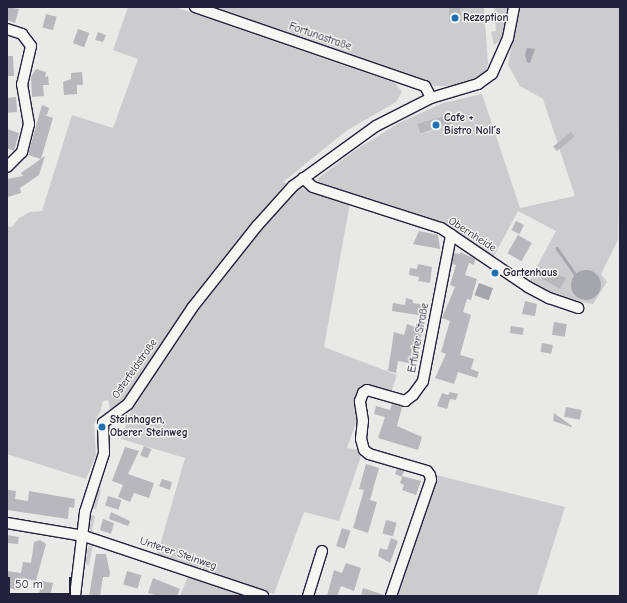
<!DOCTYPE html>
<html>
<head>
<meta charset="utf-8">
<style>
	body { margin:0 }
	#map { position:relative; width:627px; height:603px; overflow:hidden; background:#e9e9e7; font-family:"Comic Neue",sans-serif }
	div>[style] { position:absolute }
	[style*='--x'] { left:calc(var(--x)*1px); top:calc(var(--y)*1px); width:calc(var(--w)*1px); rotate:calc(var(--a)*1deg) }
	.green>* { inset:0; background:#ccccce }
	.water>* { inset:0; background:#a5a5ac; transform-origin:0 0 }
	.round { border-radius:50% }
	.stream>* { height:2.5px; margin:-1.25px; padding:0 1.25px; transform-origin:1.25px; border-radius:1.25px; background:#a5a5ac }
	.building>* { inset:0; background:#b8b8bc; transform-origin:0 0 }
	.roads { filter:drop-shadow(1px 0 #22223b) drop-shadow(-1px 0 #22223b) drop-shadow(0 1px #22223b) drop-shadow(0 -1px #22223b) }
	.street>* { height:10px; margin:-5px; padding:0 5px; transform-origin:5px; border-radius:5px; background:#f6f6f2 }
	.dots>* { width:11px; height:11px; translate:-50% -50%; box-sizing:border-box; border:2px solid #f6f6f2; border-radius:50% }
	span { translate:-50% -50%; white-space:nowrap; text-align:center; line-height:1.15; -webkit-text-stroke:3px #f6f6f2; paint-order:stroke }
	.poi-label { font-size:11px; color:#22223b; font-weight:700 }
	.left { translate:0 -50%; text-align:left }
	.street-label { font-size:11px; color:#22223b }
	.frame { position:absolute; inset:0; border:8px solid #22223b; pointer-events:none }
	.scale { position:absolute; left:8px; top:577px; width:63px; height:18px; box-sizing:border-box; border:2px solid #22223b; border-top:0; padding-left:5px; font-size:12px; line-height:14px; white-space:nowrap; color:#22223b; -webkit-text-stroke:3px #f6f6f2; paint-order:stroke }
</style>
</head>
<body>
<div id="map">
	<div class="green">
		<div style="clip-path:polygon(128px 7px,175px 7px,395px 83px,402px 92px,396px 102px,346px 131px,283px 182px,350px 203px,324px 347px,397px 375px,391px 392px,369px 386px,347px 448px,363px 450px,339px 521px,304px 512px,274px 594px,157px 556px,185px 458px,121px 439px,132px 407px,123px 402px,110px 409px,108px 400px,103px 401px,101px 410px,94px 424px,96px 455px,86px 479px,7px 454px,7px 226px,12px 227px,19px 218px,30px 212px,42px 211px,72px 115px,113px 128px,138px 59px,113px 50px)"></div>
		<div style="clip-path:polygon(212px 7px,484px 7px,488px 64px,485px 74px,473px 80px,451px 86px,435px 86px)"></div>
		<div style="clip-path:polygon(494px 7px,509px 7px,504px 37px,494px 45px,491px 32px,496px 31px)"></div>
		<div style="clip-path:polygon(evenodd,518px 7px,620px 7px,618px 240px,601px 274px,607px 282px,593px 304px,559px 298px,528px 283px,556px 231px,518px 211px,493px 258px,442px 224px,319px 185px,317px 179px,357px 149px,399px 123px,443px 103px,482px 94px,520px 208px,575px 196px,543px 99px,520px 86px,508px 65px,518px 7px,449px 114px,453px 124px,421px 134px,418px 125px,449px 114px)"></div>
		<div style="clip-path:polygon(436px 475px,565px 507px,537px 596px,396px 596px)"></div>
		<div style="clip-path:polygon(98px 490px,101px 490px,96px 509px,90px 507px)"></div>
		<div style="clip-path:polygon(88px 514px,95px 516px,92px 530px,95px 535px,89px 529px)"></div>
		<div style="clip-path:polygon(93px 544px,89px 565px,85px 564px,88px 547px)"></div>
		<div style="clip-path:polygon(188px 576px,253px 596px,180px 596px)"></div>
	</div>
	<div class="water">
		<div style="clip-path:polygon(527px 48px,535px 49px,530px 63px,527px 62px,525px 55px)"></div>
		<div class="round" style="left:571px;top:270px;width:30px;height:30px"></div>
		<div style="left:479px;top:283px;width:15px;height:13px;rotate:20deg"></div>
	</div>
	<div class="stream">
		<div style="--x:557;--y:248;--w:37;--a:55"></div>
	</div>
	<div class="building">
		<div style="clip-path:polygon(7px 7px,19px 9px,15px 23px,7px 20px)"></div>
		<div style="clip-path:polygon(449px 7px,460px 7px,461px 21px,449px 22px)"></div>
		<div style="left:46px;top:14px;width:11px;height:14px;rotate:15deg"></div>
		<div style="left:78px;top:29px;width:12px;height:15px;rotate:20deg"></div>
		<div style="clip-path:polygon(98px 32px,106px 35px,103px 42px,95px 40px)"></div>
		<div style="clip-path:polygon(7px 56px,13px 56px,14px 76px,7px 76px)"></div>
		<div style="clip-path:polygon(36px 69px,46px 72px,45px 77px,48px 76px,49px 85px,43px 85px,44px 96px,32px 97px,31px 77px)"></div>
		<div style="clip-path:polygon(82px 72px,83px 85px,77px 85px,77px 94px,64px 95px,63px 82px,71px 79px,71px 73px)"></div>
		<div style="clip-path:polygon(16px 97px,17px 112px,7px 113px,7px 98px)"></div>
		<div style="clip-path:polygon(42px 105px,49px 108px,47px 115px,42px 114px,53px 118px,41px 159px,28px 155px)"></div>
		<div style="left:450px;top:114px;width:10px;height:34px;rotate:73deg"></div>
		<div style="clip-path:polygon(7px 129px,19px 133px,14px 151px,7px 148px)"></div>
		<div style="left:571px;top:132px;width:6px;height:23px;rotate:51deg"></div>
		<div style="clip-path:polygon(45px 156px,39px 175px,20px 188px,21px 193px,8px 197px,7px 179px,23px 176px,21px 173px)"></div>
		<div style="left:516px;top:221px;width:9px;height:10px;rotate:27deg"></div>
		<div style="clip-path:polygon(419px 231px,438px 235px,440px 249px,413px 244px)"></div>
		<div style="left:518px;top:235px;width:16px;height:21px;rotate:30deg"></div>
		<div style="clip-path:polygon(460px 252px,475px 259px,474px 265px,469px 263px,465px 275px,477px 279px,471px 300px,467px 299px,463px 312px,471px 315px,460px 355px,474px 359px,471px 369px,479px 372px,477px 378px,458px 372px,454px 384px,435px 378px,446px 354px,441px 352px,450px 321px,442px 318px,455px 287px,450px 285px,456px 265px,452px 264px,454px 253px,460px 254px)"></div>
		<div style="clip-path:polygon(418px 264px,432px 267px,430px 283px,418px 281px,419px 277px,409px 275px,410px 268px,417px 269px)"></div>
		<div style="clip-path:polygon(546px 269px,566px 278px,560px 289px,541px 278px)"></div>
		<div style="clip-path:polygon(406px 298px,413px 300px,413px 303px,426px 305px,424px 316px,392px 311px,393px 303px,405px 305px)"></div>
		<div style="clip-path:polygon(525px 301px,537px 304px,535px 316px,522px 314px)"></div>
		<div style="left:554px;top:322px;width:13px;height:13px;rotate:9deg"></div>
		<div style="clip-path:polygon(407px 324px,423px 330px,414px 364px,398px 361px,396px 373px,388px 371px,394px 332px,404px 335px)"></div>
		<div style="left:511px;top:326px;width:13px;height:7px;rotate:9deg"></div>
		<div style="left:542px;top:343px;width:11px;height:9px;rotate:10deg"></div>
		<div style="clip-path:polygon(450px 392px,458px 394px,456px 400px,450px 399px,447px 409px,437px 406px,442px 393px,448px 395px)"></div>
		<div style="clip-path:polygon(392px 404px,402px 407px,397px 426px,422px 437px,418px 450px,378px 438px,385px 417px,374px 414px,376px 406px,390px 410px)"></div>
		<div style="left:566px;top:407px;width:16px;height:10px;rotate:11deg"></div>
		<div style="clip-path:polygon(554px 413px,572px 426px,571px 427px,553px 421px)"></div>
		<div style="left:144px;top:446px;width:8px;height:10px;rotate:23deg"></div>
		<div style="clip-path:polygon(125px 447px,139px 451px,128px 474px,154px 483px,149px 498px,134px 493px,130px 502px,118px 497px,123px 485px,112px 481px)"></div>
		<div style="clip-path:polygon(366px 464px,379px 468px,370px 500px,377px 502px,368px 533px,353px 528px,364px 490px,359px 489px)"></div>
		<div style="clip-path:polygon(397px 469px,404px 471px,402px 476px,421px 481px,416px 495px,402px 490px,404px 485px,400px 483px,402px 477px,395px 474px)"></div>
		<div style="clip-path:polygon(162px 479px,172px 482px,170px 490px,159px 486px)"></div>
		<div style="clip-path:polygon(8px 490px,16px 491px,15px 499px,28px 501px,29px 491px,75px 499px,74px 508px,69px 507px,68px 519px,7px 510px)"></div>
		<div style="left:108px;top:496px;width:14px;height:10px;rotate:17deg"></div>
		<div style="clip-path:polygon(111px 512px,130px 521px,128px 526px,109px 519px)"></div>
		<div style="clip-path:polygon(103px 519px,114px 523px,111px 534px,100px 530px)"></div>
		<div style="left:386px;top:520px;width:11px;height:14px;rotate:15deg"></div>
		<div style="left:342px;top:528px;width:9px;height:19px;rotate:18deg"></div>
		<div style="clip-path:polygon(7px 535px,19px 537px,18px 544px,7px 543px)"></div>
		<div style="clip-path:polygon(391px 538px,398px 541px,390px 563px,378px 556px,380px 548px,387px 550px)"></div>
		<div style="clip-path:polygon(40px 540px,46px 544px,36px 581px,21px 578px,21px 576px,19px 590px,8px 588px,7px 571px,21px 573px,23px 562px,31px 563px,34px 542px)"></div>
		<div style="clip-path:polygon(96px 554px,106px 554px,110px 573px,109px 577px,103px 577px,100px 596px,89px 596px)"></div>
		<div style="clip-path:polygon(346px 563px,361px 568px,354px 591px,341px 586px,337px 596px,327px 596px,334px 570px,342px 573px)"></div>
		<div style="left:127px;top:571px;width:15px;height:14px;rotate:16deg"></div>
		<div style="clip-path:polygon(153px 578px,180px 589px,177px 596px,158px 596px,148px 593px)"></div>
		<div style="clip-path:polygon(41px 581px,53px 583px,50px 596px,39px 595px)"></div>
		<div style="clip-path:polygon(363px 588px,384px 595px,384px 596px,361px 596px)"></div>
	</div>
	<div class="roads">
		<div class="street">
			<div style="--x:195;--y:7;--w:243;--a:19"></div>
			<div style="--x:425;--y:86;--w:13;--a:63"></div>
			<div style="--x:7;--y:29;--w:16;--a:18"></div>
			<div style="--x:22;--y:34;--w:15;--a:53"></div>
			<div style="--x:31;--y:46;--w:39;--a:103"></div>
			<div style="--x:22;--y:84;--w:41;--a:80.1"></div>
			<div style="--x:29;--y:124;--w:29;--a:104"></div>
			<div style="--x:22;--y:152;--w:21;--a:135"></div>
			<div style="--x:303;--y:178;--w:13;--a:42"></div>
			<div style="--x:313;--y:187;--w:134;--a:17.8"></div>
			<div style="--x:441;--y:228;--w:105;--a:34.1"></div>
			<div style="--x:528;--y:287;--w:24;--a:28"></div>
			<div style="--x:549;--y:298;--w:31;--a:19"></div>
			<div style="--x:7;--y:523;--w:78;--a:9.6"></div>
			<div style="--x:84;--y:536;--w:189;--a:18.5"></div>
			<div style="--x:75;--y:596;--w:85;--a:-83.2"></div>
			<div style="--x:85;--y:512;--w:62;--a:-72.1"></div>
			<div style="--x:104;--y:453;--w:30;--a:-92"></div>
			<div style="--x:103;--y:423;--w:31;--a:-37"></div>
			<div style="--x:128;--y:404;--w:115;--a:-56.3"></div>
			<div style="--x:192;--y:308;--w:105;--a:-51.6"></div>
			<div style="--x:257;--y:226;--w:54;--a:-48"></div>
			<div style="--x:293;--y:186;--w:102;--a:-35.9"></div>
			<div style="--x:376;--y:126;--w:62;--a:-27"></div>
			<div style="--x:431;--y:98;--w:49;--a:-16.6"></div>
			<div style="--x:478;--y:84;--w:17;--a:-36"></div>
			<div style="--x:492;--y:74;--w:39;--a:-66"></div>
			<div style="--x:508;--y:38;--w:32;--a:-79"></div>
			<div style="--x:308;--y:596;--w:47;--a:-72.7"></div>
			<div style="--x:391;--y:596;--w:123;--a:-71"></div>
			<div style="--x:431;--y:480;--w:5;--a:-101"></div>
			<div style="--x:430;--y:475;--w:5;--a:-127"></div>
			<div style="--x:427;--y:471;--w:60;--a:-163.7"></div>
			<div style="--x:369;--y:454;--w:6;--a:-141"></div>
			<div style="--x:364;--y:450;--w:11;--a:-105"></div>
			<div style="--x:361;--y:439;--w:18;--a:-84"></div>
			<div style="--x:363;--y:421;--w:20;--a:-99"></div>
			<div style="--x:360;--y:401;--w:9;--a:-69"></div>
			<div style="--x:363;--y:393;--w:5;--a:-37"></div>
			<div style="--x:367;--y:390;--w:40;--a:16"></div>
			<div style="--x:405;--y:401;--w:10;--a:-37"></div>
			<div style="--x:413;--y:395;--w:17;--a:-54"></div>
			<div style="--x:423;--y:381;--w:149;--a:-79.1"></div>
		</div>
	</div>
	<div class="dots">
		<div style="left:455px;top:18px;background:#1f6fb2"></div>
		<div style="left:436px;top:125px;background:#1f6fb2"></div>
		<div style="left:495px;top:273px;background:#1f6fb2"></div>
		<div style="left:102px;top:427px;background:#1f6fb2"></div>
	</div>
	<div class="poi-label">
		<span class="left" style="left:463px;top:18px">Rezeption</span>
		<span class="left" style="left:444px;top:125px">Cafe +<br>Bistro Noll´s</span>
		<span class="left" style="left:503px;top:273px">Gartenhaus</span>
		<span class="left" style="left:110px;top:427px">Steinhagen,<br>Oberer Steinweg</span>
	</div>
	<div class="street-label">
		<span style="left:320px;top:37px;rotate:19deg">Fortunastraße</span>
		<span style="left:472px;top:235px;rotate:33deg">Obernheide</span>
		<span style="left:419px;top:338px;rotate:-79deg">Erfurter Straße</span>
		<span style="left:135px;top:369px;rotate:-55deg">Osterfeldstraße</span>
		<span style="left:178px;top:554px;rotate:19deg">Unterer Steinweg</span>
	</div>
	<div class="frame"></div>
	<div class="scale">50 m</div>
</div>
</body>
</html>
